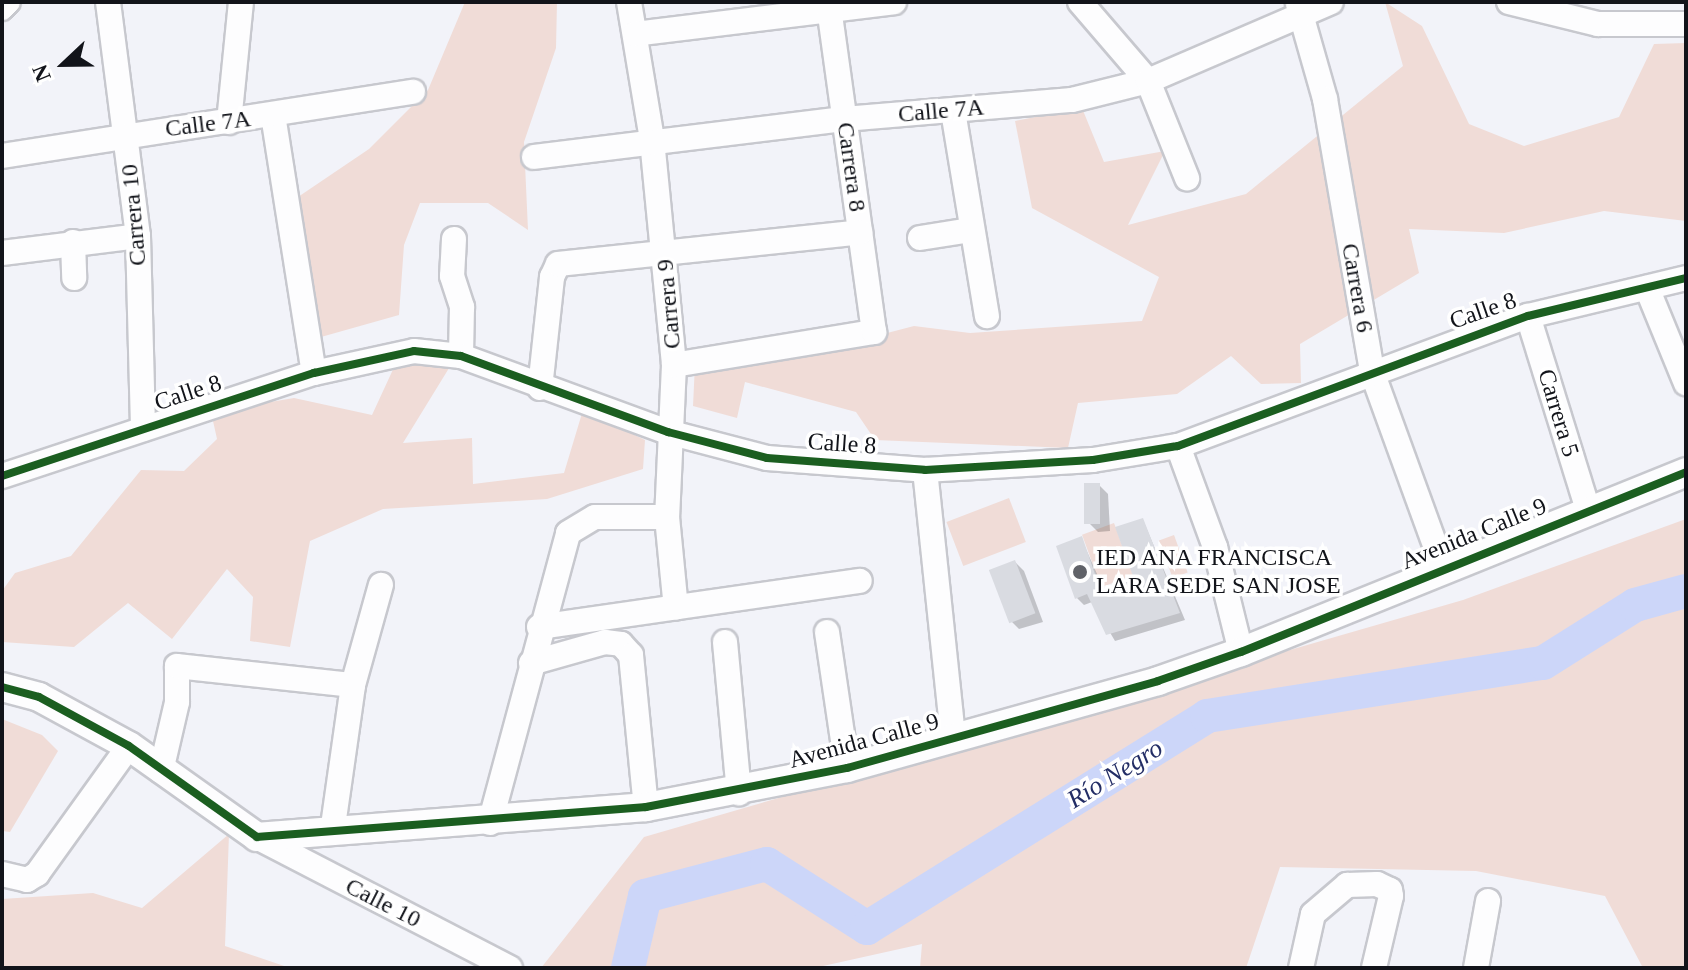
<!DOCTYPE html>
<html>
<head>
<meta charset="utf-8">
<style>
	body { margin:0 }
	#map { position:relative; width:1688px; height:970px; overflow:hidden; background:#f2f3f9; font-family:"Times New Roman",serif }
	div>[style] { position:absolute }
	[style*='--x'] { left:calc(var(--x)*1px); top:calc(var(--y)*1px); width:calc(var(--w)*1px); rotate:calc(var(--a)*1deg) }
	.green>* { inset:0; background:#f0dcd7; transform-origin:0 0 }
	.shadow>* { inset:0; background:#0003 }
	.river>* { height:34px; margin:-17px; padding:0 17px; transform-origin:17px; border-radius:17px; background:#ccd6f9 }
	.building>* { inset:0; background:#d9dbe1; transform-origin:0 0 }
	.roads { filter:drop-shadow(2px 0 #c7c8ce) drop-shadow(-2px 0 #c7c8ce) drop-shadow(0 2px #c7c8ce) drop-shadow(0 -2px #c7c8ce) }
	.minor>* { height:24px; margin:-12px; padding:0 12px; transform-origin:12px; border-radius:12px; background:#fdfdfe }
	.tertiary>* { height:28px; margin:-14px; padding:0 14px; transform-origin:14px; border-radius:14px; background:#fdfdfe }
	.cycleway>* { height:8px; margin:-4px; padding:0 4px; transform-origin:4px; border-radius:4px; background:#1b5e20 }
	.dots>* { width:22px; height:22px; translate:-50% -50%; box-sizing:border-box; border:4px solid #fff; border-radius:50% }
	span { translate:-50% -50%; white-space:nowrap; text-align:center; line-height:1.15; -webkit-text-stroke:7px #fff; paint-order:stroke }
	.street-label { font-size:24px; color:#12141a }
	.poi-label { font-size:24px; color:#12141a }
	.left { translate:0 -50%; text-align:left }
	.water-label { font-size:26px; color:#232d65; font-style:italic }
	.frame { position:absolute; inset:0; border:4px solid #12141a; pointer-events:none }
	.north { position:absolute; left:24px; top:24px; width:80px; height:80px; -webkit-text-stroke:6px #fff; paint-order:stroke; rotate:248deg; font-size:22px; font-weight:700; line-height:32px; text-align:center; color:#12141a }
	.north::after { content:''; display:block; margin:auto; width:28px; height:36px; background:#12141a; clip-path:polygon(50% 0,100% 100%,50% 72%,0 100%) }
</style>
</head>
<body>
<div id="map">
	<div class="green">
		<div style="clip-path:polygon(465px 2px,557px 2px,556px 48px,524px 142px,528px 230px,488px 203px,420px 203px,404px 245px,399px 315px,321px 337px,298px 197px,369px 149px,428px 90px)"></div>
		<div style="clip-path:polygon(1385px 2px,1422px 26px,1469px 124px,1524px 146px,1619px 117px,1654px 44px,1686px 43px,1686px 221px,1604px 211px,1504px 233px,1409px 229px,1419px 273px,1300px 344px,1301px 383px,1261px 384px,1231px 356px,1177px 394px,1078px 403px,1068px 448px,875px 440px,856px 412px,745px 382px,737px 418px,693px 406px,695px 364px,845px 344px,914px 326px,970px 333px,1142px 321px,1159px 277px,1032px 208px,1015px 121px,1082px 108px,1104px 162px,1165px 151px,1128px 225px,1246px 194px,1403px 66px)"></div>
		<div style="clip-path:polygon(454px 360px,403px 443px,472px 438px,473px 484px,564px 473px,583px 410px,645px 440px,643px 469px,547px 499px,383px 509px,310px 541px,290px 647px,250px 641px,253px 597px,227px 569px,172px 639px,128px 603px,74px 647px,2px 642px,2px 591px,15px 573px,71px 556px,141px 470px,184px 471px,217px 439px,211px 412px,294px 398px,372px 415px,396px 363px)"></div>
		<div style="left:1009px;top:498px;width:47px;height:67px;rotate:69deg"></div>
		<div style="clip-path:polygon(1686px 519px,1686px 968px,1643px 968px,1605px 896px,1476px 871px,1280px 867px,1246px 968px,920px 968px,922px 944px,814px 968px,541px 968px,644px 837px,1463px 600px)"></div>
		<div style="left:1114px;top:523px;width:56px;height:34px;rotate:70deg"></div>
		<div style="left:1174px;top:535px;width:40px;height:16px;rotate:70deg"></div>
		<div style="clip-path:polygon(2px 719px,42px 735px,58px 751px,10px 832px,2px 831px)"></div>
		<div style="clip-path:polygon(229px 834px,225px 946px,290px 968px,2px 968px,2px 899px,93px 893px,142px 908px)"></div>
	</div>
	<div class="shadow">
		<div style="clip-path:polygon(1099px 485px,1108px 494px,1110px 531px,1098px 532px,1089px 523px)"></div>
		<div style="clip-path:polygon(1143px 520px,1185px 620px,1115px 641px,1092px 602px,1084px 605px,1077px 598px,1081px 538px,1105px 592px,1136px 580px)"></div>
		<div style="clip-path:polygon(1015px 562px,1024px 571px,1043px 622px,1019px 629px,1010px 620px)"></div>
	</div>
	<div class="river">
		<div style="--x:628;--y:968;--w:74;--a:-76.7"></div>
		<div style="--x:645;--y:896;--w:126;--a:-14.7"></div>
		<div style="--x:767;--y:864;--w:119;--a:32.6"></div>
		<div style="--x:867;--y:928;--w:401;--a:-31.9"></div>
		<div style="--x:1207;--y:716;--w:340;--a:-9"></div>
		<div style="--x:1543;--y:663;--w:109;--a:-32.2"></div>
		<div style="--x:1635;--y:605;--w:53;--a:-15.4"></div>
	</div>
	<div class="building">
		<div style="left:1084px;top:483px;width:16px;height:41px"></div>
		<div style="clip-path:polygon(1143px 518px,1180px 613px,1106px 635px,1087px 594px,1075px 599px,1056px 546px,1082px 536px,1101px 592px,1134px 579px,1115px 527px)"></div>
		<div style="left:1015px;top:560px;width:57px;height:28px;rotate:69deg"></div>
	</div>
	<div class="roads">
		<div class="minor">
			<div style="--x:108;--y:2;--w:236;--a:82.7"></div>
			<div style="--x:138;--y:236;--w:193;--a:88.5"></div>
			<div style="--x:629;--y:2;--w:140;--a:80.5"></div>
			<div style="--x:652;--y:140;--w:226;--a:84.4"></div>
			<div style="--x:674;--y:365;--w:152;--a:92.6"></div>
			<div style="--x:667;--y:517;--w:91;--a:84.4"></div>
			<div style="--x:1080;--y:2;--w:104;--a:49.3"></div>
			<div style="--x:1148;--y:81;--w:105;--a:68.1"></div>
			<div style="--x:1509;--y:2;--w:92;--a:13.9"></div>
			<div style="--x:1598;--y:24;--w:88;--a:0"></div>
			<div style="--x:1298;--y:4;--w:99;--a:74.1"></div>
			<div style="--x:1325;--y:99;--w:277;--a:80.2"></div>
			<div style="--x:1372;--y:372;--w:208;--a:70"></div>
			<div style="--x:2;--y:8;--w:8;--a:-45"></div>
			<div style="--x:635;--y:34;--w:261;--a:-7"></div>
			<div style="--x:953;--y:111;--w:208;--a:80.6"></div>
			<div style="--x:273;--y:115;--w:261;--a:81"></div>
			<div style="--x:229;--y:122;--w:121;--a:-84.3"></div>
			<div style="--x:2;--y:156;--w:416;--a:-8.9"></div>
			<div style="--x:534;--y:157;--w:312;--a:-7"></div>
			<div style="--x:844;--y:119;--w:229;--a:-4.8"></div>
			<div style="--x:1072;--y:100;--w:78;--a:-14"></div>
			<div style="--x:1148;--y:81;--w:199;--a:-23.3"></div>
			<div style="--x:920;--y:238;--w:52;--a:-8.9"></div>
			<div style="--x:454;--y:239;--w:37;--a:93"></div>
			<div style="--x:452;--y:276;--w:33;--a:72"></div>
			<div style="--x:462;--y:307;--w:49;--a:91.2"></div>
			<div style="--x:73;--y:242;--w:36;--a:88"></div>
			<div style="--x:2;--y:253;--w:137;--a:-7.1"></div>
			<div style="--x:1647;--y:288;--w:103;--a:67.7"></div>
			<div style="--x:1528;--y:316;--w:203;--a:72.8"></div>
			<div style="--x:674;--y:365;--w:203;--a:-9.4"></div>
			<div style="--x:874;--y:332;--w:333;--a:-97.9"></div>
			<div style="--x:540;--y:388;--w:112;--a:-83.8"></div>
			<div style="--x:552;--y:277;--w:14;--a:-65"></div>
			<div style="--x:558;--y:264;--w:304;--a:-6"></div>
			<div style="--x:1178;--y:446;--w:108;--a:69.9"></div>
			<div style="--x:1215;--y:547;--w:108;--a:76.1"></div>
			<div style="--x:925;--y:470;--w:269;--a:84"></div>
			<div style="--x:2;--y:476;--w:329;--a:-18.3"></div>
			<div style="--x:314;--y:373;--w:102;--a:-12.4"></div>
			<div style="--x:414;--y:351;--w:47;--a:6.1"></div>
			<div style="--x:461;--y:356;--w:221;--a:20.2"></div>
			<div style="--x:668;--y:432;--w:102;--a:14.7"></div>
			<div style="--x:767;--y:458;--w:158;--a:4.3"></div>
			<div style="--x:925;--y:470;--w:168;--a:-3.4"></div>
			<div style="--x:1093;--y:460;--w:86;--a:-9.4"></div>
			<div style="--x:1178;--y:446;--w:373;--a:-20.4"></div>
			<div style="--x:1528;--y:316;--w:163;--a:-13.5"></div>
			<div style="--x:539;--y:627;--w:324;--a:-8.2"></div>
			<div style="--x:827;--y:632;--w:137;--a:81.6"></div>
			<div style="--x:725;--y:642;--w:152;--a:84.7"></div>
			<div style="--x:531;--y:663;--w:77;--a:-15.8"></div>
			<div style="--x:605;--y:642;--w:16;--a:7"></div>
			<div style="--x:621;--y:644;--w:15;--a:48"></div>
			<div style="--x:631;--y:655;--w:153;--a:84.4"></div>
			<div style="--x:161;--y:771;--w:71;--a:-76.9"></div>
			<div style="--x:177;--y:702;--w:36;--a:-90"></div>
			<div style="--x:177;--y:666;--w:177;--a:6.2"></div>
			<div style="--x:490;--y:823;--w:300;--a:-74.9"></div>
			<div style="--x:568;--y:533;--w:31;--a:-31"></div>
			<div style="--x:595;--y:517;--w:72;--a:0"></div>
			<div style="--x:332;--y:833;--w:149;--a:-81.9"></div>
			<div style="--x:353;--y:685;--w:104;--a:-74.4"></div>
			<div style="--x:257;--y:837;--w:285;--a:27.4"></div>
			<div style="--x:2;--y:874;--w:26;--a:13"></div>
			<div style="--x:27;--y:880;--w:12;--a:-31"></div>
			<div style="--x:37;--y:874;--w:158;--a:-54.3"></div>
			<div style="--x:1301;--y:968;--w:55;--a:-77.5"></div>
			<div style="--x:1313;--y:914;--w:45;--a:-40.5"></div>
			<div style="--x:1347;--y:885;--w:30;--a:-2"></div>
			<div style="--x:1377;--y:884;--w:14;--a:25"></div>
			<div style="--x:1390;--y:890;--w:6;--a:81"></div>
			<div style="--x:1391;--y:896;--w:74;--a:103.3"></div>
			<div style="--x:1476;--y:968;--w:68;--a:-79.8"></div>
		</div>
		<div class="tertiary">
			<div style="--x:2;--y:687;--w:38;--a:15"></div>
			<div style="--x:39;--y:697;--w:102;--a:28.6"></div>
			<div style="--x:129;--y:746;--w:157;--a:35.4"></div>
			<div style="--x:257;--y:837;--w:390;--a:-4.4"></div>
			<div style="--x:646;--y:807;--w:205;--a:-11"></div>
			<div style="--x:847;--y:768;--w:323;--a:-15.6"></div>
			<div style="--x:1158;--y:681;--w:88;--a:-19.3"></div>
			<div style="--x:1241;--y:652;--w:480;--a:-22"></div>
		</div>
	</div>
	<div class="cycleway">
		<div style="--x:2;--y:476;--w:329;--a:-18.3"></div>
		<div style="--x:314;--y:373;--w:102;--a:-12.4"></div>
		<div style="--x:414;--y:351;--w:47;--a:6.1"></div>
		<div style="--x:461;--y:356;--w:221;--a:20.2"></div>
		<div style="--x:668;--y:432;--w:102;--a:14.7"></div>
		<div style="--x:767;--y:458;--w:158;--a:4.3"></div>
		<div style="--x:925;--y:470;--w:168;--a:-3.4"></div>
		<div style="--x:1093;--y:460;--w:86;--a:-9.4"></div>
		<div style="--x:1178;--y:446;--w:373;--a:-20.4"></div>
		<div style="--x:1528;--y:316;--w:163;--a:-13.5"></div>
		<div style="--x:2;--y:687;--w:38;--a:15"></div>
		<div style="--x:39;--y:697;--w:102;--a:28.6"></div>
		<div style="--x:129;--y:746;--w:157;--a:35.4"></div>
		<div style="--x:257;--y:837;--w:390;--a:-4.4"></div>
		<div style="--x:646;--y:807;--w:205;--a:-11"></div>
		<div style="--x:847;--y:768;--w:323;--a:-15.6"></div>
		<div style="--x:1158;--y:681;--w:88;--a:-19.3"></div>
		<div style="--x:1241;--y:652;--w:480;--a:-22"></div>
	</div>
	<div class="dots">
		<div style="left:1080px;top:572px;background:#606268"></div>
	</div>
	<div class="street-label">
		<span style="left:941px;top:111px;rotate:-5deg">Calle 7A</span>
		<span style="left:208px;top:124px;rotate:-7deg">Calle 7A</span>
		<span style="left:851px;top:167px;rotate:82deg">Carrera 8</span>
		<span style="left:134px;top:215px;rotate:-95deg">Carrera 10</span>
		<span style="left:1357px;top:288px;rotate:80deg">Carrera 6</span>
		<span style="left:669px;top:304px;rotate:-95deg">Carrera 9</span>
		<span style="left:1483px;top:311px;rotate:-19deg">Calle 8</span>
		<span style="left:188px;top:393px;rotate:-18deg">Calle 8</span>
		<span style="left:1558px;top:413px;rotate:73deg">Carrera 5</span>
		<span style="left:842px;top:444px;rotate:4deg">Calle 8</span>
		<span style="left:1474px;top:534px;rotate:-22deg">Avenida Calle 9</span>
		<span style="left:864px;top:741px;rotate:-15deg">Avenida Calle 9</span>
		<span style="left:383px;top:903px;rotate:27deg">Calle 10</span>
	</div>
	<div class="poi-label">
		<span class="left" style="left:1096px;top:572px">IED ANA FRANCISCA<br>LARA SEDE SAN JOSE</span>
	</div>
	<div class="water-label">
		<span style="left:1115px;top:774px;rotate:-32deg">Río Negro</span>
	</div>
	<div class="frame"></div>
	<div class="north">N</div>
</div>
</body>
</html>
